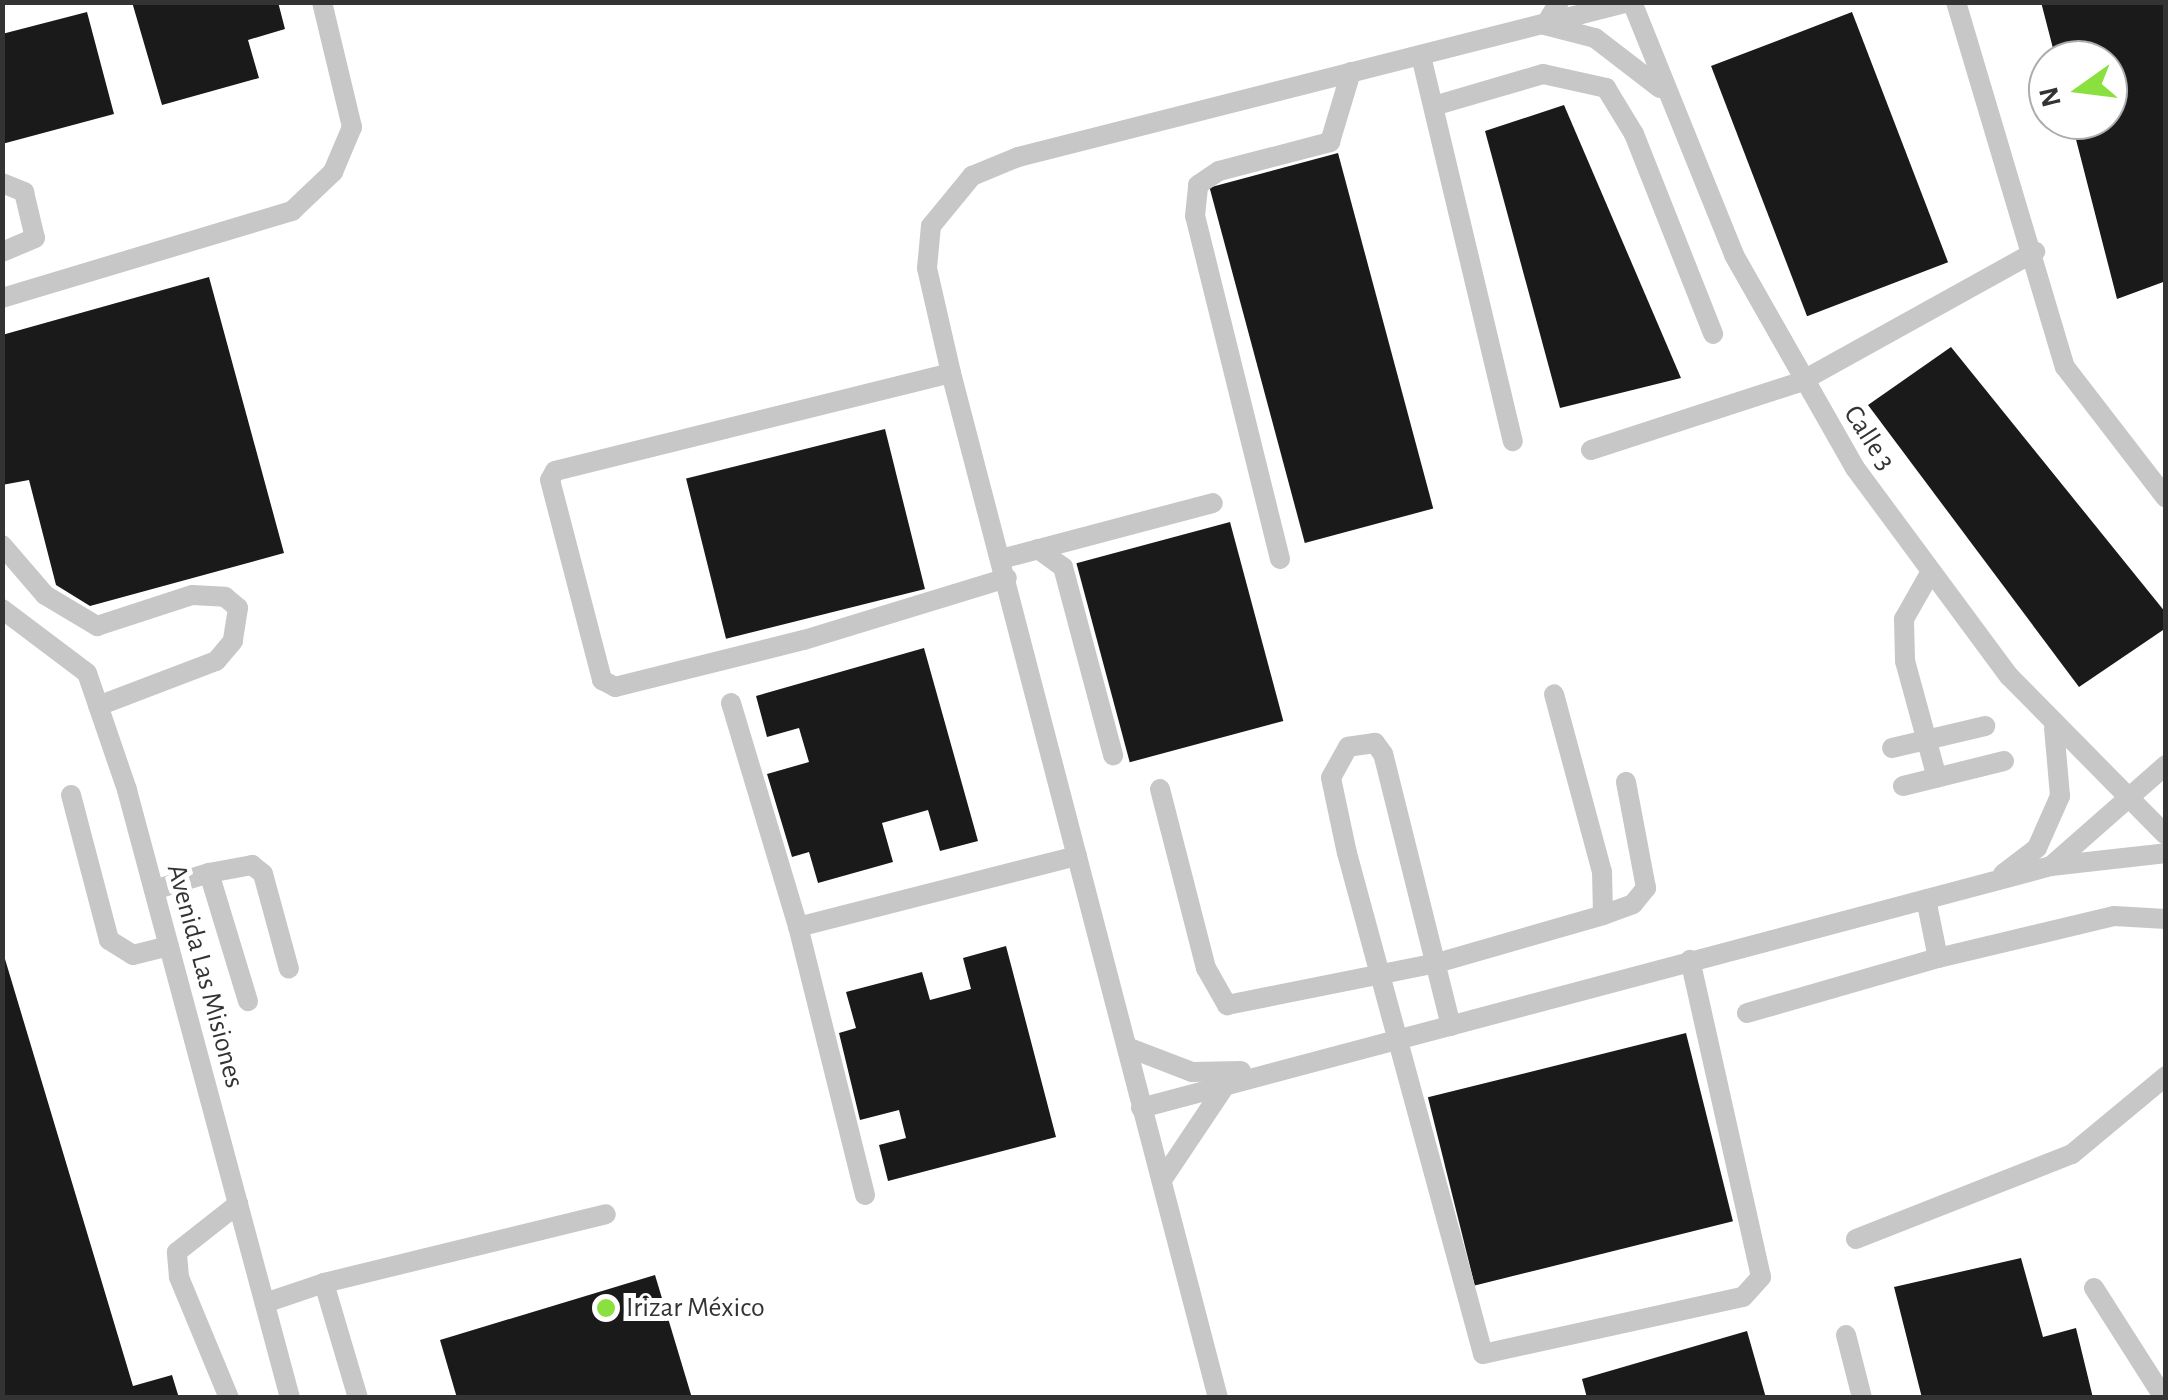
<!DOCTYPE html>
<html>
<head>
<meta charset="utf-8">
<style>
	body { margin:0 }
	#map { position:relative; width:2168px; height:1400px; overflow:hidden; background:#fff; font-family:"Alegreya Sans",sans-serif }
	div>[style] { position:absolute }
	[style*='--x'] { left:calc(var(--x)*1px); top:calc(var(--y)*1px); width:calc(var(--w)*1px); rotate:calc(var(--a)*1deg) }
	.building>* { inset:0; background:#1a1a1a; transform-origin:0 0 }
	.minor>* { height:20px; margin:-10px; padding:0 10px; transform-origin:10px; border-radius:10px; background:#c7c7c7 }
	.dots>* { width:28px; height:28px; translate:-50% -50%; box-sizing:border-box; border:5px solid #fff; border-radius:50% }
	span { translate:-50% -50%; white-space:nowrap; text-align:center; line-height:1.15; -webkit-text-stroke:10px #fff; paint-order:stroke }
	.street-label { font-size:28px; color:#333 }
	.poi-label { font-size:28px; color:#333 }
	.left { translate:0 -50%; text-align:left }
	.frame { position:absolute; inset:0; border:5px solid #333; pointer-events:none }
	.north { position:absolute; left:2028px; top:40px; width:100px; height:100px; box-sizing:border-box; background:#fff; border:2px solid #adadad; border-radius:50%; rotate:256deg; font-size:28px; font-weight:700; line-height:40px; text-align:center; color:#333 }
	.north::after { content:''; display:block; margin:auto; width:35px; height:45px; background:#89e03f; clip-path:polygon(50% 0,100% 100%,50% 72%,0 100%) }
</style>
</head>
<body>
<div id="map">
	<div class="building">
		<div style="clip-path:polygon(132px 2px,278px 2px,285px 29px,248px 40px,259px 78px,162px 105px)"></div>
		<div style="clip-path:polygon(2041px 2px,2166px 2px,2166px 281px,2117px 299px,2071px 120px,2108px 120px,2108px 60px,2056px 60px)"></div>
		<div style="clip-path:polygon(87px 12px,114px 114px,2px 144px,2px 34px)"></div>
		<div style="left:1852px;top:12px;width:268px;height:151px;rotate:69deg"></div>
		<div style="clip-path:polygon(1564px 105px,1681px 378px,1560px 408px,1485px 131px)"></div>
		<div style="left:1338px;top:153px;width:368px;height:133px;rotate:75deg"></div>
		<div style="clip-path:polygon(209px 277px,284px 553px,90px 606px,56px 585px,29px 480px,2px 485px,2px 335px)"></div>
		<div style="clip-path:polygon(1951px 347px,2166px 613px,2166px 628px,2079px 687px,1868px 405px)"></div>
		<div style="left:885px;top:429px;width:165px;height:205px;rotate:76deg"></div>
		<div style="left:1230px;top:522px;width:206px;height:159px;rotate:75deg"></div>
		<div style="clip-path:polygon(924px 648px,978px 841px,940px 851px,928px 810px,882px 823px,893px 862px,818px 883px,809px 852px,792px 857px,767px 774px,809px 762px,799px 728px,767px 737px,756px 696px)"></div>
		<div style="clip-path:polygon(1006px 946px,1056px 1137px,888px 1181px,879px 1145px,906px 1138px,899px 1110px,860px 1120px,839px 1033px,856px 1028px,846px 992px,922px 972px,930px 1000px,971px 989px,963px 958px)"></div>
		<div style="clip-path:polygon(2px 949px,133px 1386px,172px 1375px,179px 1398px,2px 1398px)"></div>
		<div style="left:1686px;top:1033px;width:194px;height:266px;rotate:76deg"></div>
		<div style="clip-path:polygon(2021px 1258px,2043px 1337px,2076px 1328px,2093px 1398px,1922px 1398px,1894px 1287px)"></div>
		<div style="clip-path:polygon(655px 1275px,692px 1398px,457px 1398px,440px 1340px)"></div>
		<div style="clip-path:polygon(1747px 1331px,1766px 1398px,1587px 1398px,1582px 1379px)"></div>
	</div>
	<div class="minor">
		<div style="--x:1559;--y:2;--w:27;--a:121"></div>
		<div style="--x:1545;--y:25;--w:52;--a:14.6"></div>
		<div style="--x:1595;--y:38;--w:82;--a:37.6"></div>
		<div style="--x:1632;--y:2;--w:273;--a:68"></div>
		<div style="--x:1734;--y:255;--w:245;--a:60.4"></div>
		<div style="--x:1855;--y:468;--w:259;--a:53.5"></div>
		<div style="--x:2009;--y:676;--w:223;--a:45.4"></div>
		<div style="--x:1956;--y:2;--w:381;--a:73.4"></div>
		<div style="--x:2065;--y:367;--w:165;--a:52.4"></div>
		<div style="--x:1421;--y:56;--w:396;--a:76.6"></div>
		<div style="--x:1437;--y:105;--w:110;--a:-16.3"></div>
		<div style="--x:1543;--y:74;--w:65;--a:12.5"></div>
		<div style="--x:1606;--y:88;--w:54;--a:58.7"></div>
		<div style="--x:1634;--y:134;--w:215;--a:68.4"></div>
		<div style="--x:2;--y:183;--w:24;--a:22"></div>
		<div style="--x:24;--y:192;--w:47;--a:76.6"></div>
		<div style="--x:35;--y:238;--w:36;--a:157"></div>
		<div style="--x:2;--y:298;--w:303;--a:-16.7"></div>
		<div style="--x:292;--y:211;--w:57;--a:-43.6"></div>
		<div style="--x:333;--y:172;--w:49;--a:-67.1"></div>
		<div style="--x:352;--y:127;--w:129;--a:-103.5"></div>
		<div style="--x:951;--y:373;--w:408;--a:166.1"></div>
		<div style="--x:555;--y:471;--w:10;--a:119"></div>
		<div style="--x:550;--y:480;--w:207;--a:75.4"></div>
		<div style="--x:602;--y:680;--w:15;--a:28"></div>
		<div style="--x:615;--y:687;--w:195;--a:-14"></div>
		<div style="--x:804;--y:640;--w:212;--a:-17"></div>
		<div style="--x:1591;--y:450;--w:220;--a:-18"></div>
		<div style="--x:1800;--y:382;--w:269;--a:-29"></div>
		<div style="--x:2;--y:545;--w:66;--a:49.3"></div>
		<div style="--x:45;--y:595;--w:61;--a:30.8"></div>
		<div style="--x:97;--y:626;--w:100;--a:-18.1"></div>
		<div style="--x:192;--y:595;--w:33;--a:3"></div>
		<div style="--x:225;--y:597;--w:17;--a:40"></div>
		<div style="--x:238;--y:608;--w:33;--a:99"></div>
		<div style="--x:233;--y:641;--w:26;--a:130"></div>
		<div style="--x:216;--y:661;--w:126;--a:159.1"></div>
		<div style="--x:1038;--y:549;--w:31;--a:36"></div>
		<div style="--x:1063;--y:567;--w:195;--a:75.1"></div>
		<div style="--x:1001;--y:559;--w:219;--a:-14.8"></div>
		<div style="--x:1280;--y:559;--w:353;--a:-103.9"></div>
		<div style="--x:1195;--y:216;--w:31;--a:-84"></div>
		<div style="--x:1198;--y:185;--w:25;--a:-34"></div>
		<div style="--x:1219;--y:171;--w:115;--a:-14.6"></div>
		<div style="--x:1330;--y:142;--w:73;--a:-73.3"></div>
		<div style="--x:1929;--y:575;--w:51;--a:119.6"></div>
		<div style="--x:1904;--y:619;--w:42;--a:88.6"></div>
		<div style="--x:1905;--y:661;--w:121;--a:74.7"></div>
		<div style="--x:2;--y:609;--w:106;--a:37"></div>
		<div style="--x:87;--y:673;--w:124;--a:71.1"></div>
		<div style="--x:127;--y:790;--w:629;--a:74.99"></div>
		<div style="--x:731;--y:703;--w:234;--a:73.3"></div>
		<div style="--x:1892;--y:748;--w:96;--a:-13.3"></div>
		<div style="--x:1903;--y:786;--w:104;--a:-13.9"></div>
		<div style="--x:1160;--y:789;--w:185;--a:75.6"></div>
		<div style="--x:1206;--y:968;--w:43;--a:60.4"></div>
		<div style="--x:1227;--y:1005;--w:214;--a:-11.3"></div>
		<div style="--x:1437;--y:963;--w:173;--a:-16.1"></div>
		<div style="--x:1603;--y:915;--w:43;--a:-91.3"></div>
		<div style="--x:1602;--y:872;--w:184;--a:-105.1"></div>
		<div style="--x:71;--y:795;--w:150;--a:75.3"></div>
		<div style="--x:109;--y:940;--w:28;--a:32"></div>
		<div style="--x:133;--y:955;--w:37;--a:-14"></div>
		<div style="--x:2051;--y:866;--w:116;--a:-6.4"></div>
		<div style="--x:209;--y:873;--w:44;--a:-10.5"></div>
		<div style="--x:252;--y:865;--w:14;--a:39"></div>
		<div style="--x:263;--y:874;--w:98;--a:74.7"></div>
		<div style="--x:2003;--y:874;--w:43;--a:-37.4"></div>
		<div style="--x:2037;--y:848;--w:57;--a:-66.1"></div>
		<div style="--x:2060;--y:796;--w:68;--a:-95"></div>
		<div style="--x:154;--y:890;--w:58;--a:-17.2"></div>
		<div style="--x:209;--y:873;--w:134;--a:73.1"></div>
		<div style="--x:1603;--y:915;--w:32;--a:-20"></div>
		<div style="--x:1633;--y:904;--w:21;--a:-51"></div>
		<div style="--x:1646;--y:888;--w:108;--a:-100.7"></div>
		<div style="--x:1938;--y:958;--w:181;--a:-13.4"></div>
		<div style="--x:2114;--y:916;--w:52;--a:3.3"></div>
		<div style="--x:1747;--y:1013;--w:199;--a:-16.1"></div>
		<div style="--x:1938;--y:958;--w:60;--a:-101.5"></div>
		<div style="--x:1451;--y:1026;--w:280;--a:-104"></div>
		<div style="--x:1383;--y:754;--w:14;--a:-126"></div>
		<div style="--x:1375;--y:743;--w:27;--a:172"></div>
		<div style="--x:1348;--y:747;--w:35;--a:119"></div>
		<div style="--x:1331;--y:778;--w:77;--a:78"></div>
		<div style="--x:1347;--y:853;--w:519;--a:74.81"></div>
		<div style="--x:1483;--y:1354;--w:266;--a:-12.4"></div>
		<div style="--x:1743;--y:1297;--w:27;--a:-48"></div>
		<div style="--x:1761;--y:1277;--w:325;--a:-102.6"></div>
		<div style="--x:1127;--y:1047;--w:70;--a:21"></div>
		<div style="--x:1192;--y:1072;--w:49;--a:-1.2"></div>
		<div style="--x:1141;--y:1108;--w:942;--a:-14.89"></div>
		<div style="--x:2051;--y:866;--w:153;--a:-41.3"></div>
		<div style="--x:1162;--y:1180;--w:117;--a:-56.2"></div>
		<div style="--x:865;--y:1195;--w:276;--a:-104"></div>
		<div style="--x:798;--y:927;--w:288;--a:-14.3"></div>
		<div style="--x:1856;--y:1239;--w:232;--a:-21.5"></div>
		<div style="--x:2072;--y:1154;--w:122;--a:-39.7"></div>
		<div style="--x:2094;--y:1288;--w:130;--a:57.5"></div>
		<div style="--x:265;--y:1303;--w:62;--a:-18.7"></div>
		<div style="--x:1846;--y:1335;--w:65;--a:75.7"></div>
		<div style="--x:229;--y:1398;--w:131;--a:-112.5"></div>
		<div style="--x:179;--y:1277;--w:25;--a:-95"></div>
		<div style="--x:177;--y:1252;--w:78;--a:-38.2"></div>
		<div style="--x:358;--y:1398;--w:120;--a:-106.5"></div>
		<div style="--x:324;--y:1283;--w:290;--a:-13.7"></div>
		<div style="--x:1218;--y:1398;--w:1059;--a:-104.6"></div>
		<div style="--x:951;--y:373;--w:108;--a:-102.9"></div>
		<div style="--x:927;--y:268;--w:42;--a:-84.6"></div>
		<div style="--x:931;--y:226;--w:65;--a:-50.6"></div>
		<div style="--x:972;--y:176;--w:50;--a:-22.4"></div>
		<div style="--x:1018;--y:157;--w:630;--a:-14.23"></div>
	</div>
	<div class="dots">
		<div style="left:606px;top:1308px;background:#89e03f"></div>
	</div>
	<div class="street-label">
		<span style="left:1869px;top:438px;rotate:57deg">Calle 3</span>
		<span style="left:205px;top:976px;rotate:75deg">Avenida Las Misiones</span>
	</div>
	<div class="poi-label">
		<span class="left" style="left:626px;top:1308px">Irizar México</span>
	</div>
	<div class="frame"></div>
	<div class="north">N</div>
</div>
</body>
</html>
